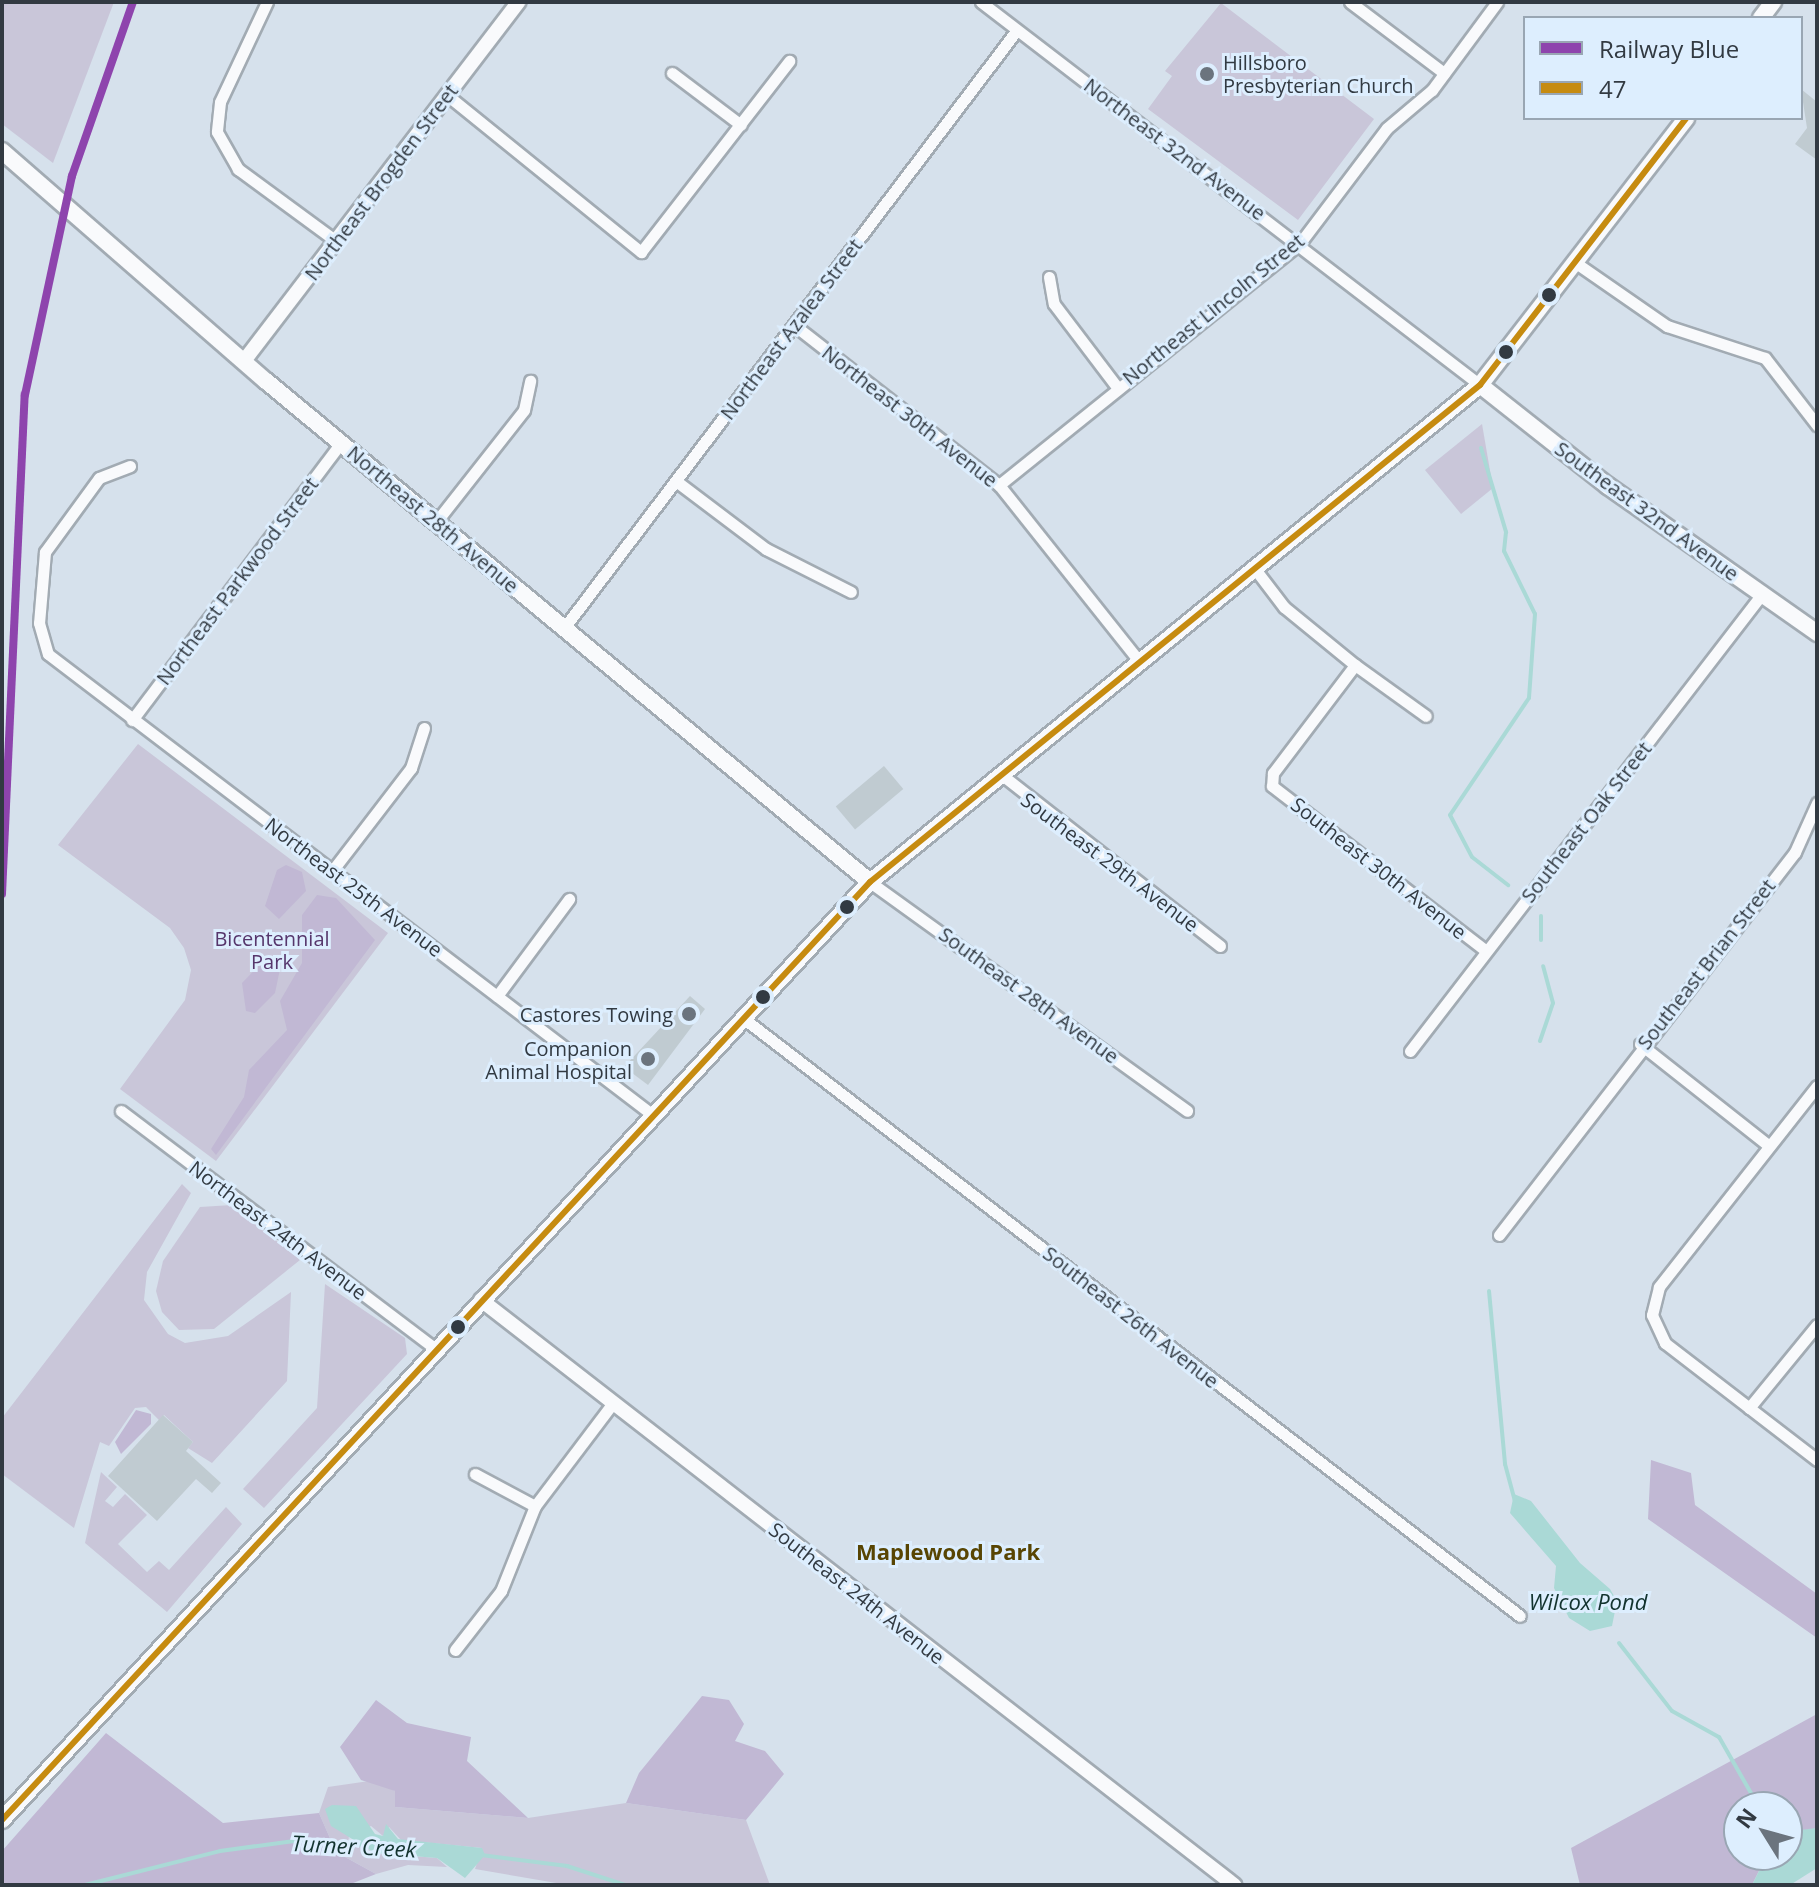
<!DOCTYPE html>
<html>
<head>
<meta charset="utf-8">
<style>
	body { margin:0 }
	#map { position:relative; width:1819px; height:1887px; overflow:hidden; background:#d6e1ec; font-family:"Open Sans",sans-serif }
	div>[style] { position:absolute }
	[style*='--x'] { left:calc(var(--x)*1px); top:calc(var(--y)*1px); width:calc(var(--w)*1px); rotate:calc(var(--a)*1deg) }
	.green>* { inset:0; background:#c9c6d9 }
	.forest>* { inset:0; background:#c1b8d4 }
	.water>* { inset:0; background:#aad9d6 }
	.stream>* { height:4px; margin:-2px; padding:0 2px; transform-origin:2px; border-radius:2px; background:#aad9d6 }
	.building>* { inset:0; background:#c0cbd1; transform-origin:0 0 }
	.roads { filter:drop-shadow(2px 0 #a2abb3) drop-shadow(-2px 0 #a2abb3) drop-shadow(0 2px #a2abb3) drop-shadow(0 -2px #a2abb3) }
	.minor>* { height:11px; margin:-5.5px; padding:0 5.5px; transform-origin:5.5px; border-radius:5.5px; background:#f9fafc }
	.tertiary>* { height:14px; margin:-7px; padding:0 7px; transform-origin:7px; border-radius:7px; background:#f9fafc }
	.secondary>* { height:16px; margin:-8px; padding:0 8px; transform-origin:8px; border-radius:8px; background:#f9fafc }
	.bus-1>* { height:6px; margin:-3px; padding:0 3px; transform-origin:3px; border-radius:3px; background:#c68b10 }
	.rail-1>* { height:8px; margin:-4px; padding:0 4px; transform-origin:4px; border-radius:4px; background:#8e44ad }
	.dots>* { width:22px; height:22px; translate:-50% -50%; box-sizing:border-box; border:4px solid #ddeefe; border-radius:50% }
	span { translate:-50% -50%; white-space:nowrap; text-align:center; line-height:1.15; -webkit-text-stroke:6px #ddeefe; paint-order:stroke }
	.poi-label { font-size:20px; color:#323a42 }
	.left { translate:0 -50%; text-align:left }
	.right { translate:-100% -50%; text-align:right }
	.street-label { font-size:20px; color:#323a42 }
	.park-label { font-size:20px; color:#56366c }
	.neighbourhood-label { font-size:22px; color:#584503; font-weight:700 }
	.water-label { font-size:22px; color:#13332f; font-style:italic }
	.frame { position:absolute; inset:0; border:4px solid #323a42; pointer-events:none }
	.legend { position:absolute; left:1523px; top:16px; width:280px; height:104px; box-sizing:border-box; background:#ddeefe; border:2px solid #99a6b3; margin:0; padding:10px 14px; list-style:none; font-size:24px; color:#323a42 }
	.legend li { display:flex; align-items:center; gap:16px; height:40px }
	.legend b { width:40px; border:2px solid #99a6b3 }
	.north { position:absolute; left:1723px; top:1791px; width:80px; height:80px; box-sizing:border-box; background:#ddeefe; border:2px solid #99a6b3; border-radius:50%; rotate:307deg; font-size:22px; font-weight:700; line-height:32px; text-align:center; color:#323a42 }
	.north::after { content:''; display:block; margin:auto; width:28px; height:36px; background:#6b747e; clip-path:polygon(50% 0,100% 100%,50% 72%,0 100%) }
</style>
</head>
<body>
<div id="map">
	<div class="green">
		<div style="clip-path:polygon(2px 2px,114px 2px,53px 163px,2px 124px)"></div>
		<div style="clip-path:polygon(1221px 3px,1374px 119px,1298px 220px,1148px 109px,1172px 76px,1165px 71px)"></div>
		<div style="clip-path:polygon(1482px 424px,1493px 488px,1461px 514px,1425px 470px)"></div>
		<div style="clip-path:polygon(138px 744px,388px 933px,216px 1161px,120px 1089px,185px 1000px,191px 970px,184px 948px,170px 928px,58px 845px)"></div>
		<div style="clip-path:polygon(182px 1184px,191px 1193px,147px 1272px,144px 1300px,168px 1334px,185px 1343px,228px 1336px,291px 1292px,287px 1381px,212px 1463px,188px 1448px,193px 1442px,164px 1415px,159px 1420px,146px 1407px,135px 1408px,109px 1446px,100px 1442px,74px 1528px,2px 1474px,2px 1418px)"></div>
		<div style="clip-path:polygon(232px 1205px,300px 1260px,214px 1329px,179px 1330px,162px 1312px,156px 1291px,163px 1261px,200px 1207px)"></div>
		<div style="clip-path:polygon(325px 1284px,405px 1338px,407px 1354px,264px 1508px,243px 1489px,317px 1408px)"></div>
		<div style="clip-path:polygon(101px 1472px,117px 1487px,105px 1501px,113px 1507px,125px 1494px,147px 1515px,118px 1544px,147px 1572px,159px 1561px,169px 1570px,226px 1507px,242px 1524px,167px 1612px,85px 1543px)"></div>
		<div style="clip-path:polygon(376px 1780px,395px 1791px,395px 1807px,528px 1818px,626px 1803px,746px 1820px,770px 1885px,568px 1885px,475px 1869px,482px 1848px,401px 1840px,389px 1827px,383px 1836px,371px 1826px,348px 1838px,375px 1853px,437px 1858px,447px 1867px,408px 1865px,376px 1874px,336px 1852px,319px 1813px,328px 1787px)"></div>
	</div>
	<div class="forest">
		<div style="clip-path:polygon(286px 865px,302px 872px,306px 891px,279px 919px,265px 906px,277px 870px)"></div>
		<div style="clip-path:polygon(317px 895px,336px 898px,375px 940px,216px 1155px,211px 1149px,244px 1097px,249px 1070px,287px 1030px,280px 1001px,302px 963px,302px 915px)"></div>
		<div style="clip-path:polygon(268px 956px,280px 969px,275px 993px,255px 1013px,246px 1011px,242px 983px)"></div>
		<div style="clip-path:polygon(136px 1410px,151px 1414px,151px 1424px,121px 1454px,115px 1442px)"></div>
		<div style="clip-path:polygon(1651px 1460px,1691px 1473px,1695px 1505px,1817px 1594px,1817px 1638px,1648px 1519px)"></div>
		<div style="clip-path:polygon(702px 1696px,729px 1700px,744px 1724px,735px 1741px,765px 1751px,784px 1774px,746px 1820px,626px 1803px,639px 1773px)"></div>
		<div style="clip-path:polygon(376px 1700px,407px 1723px,471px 1737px,467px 1761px,528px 1818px,395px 1807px,395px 1791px,361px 1780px,340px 1747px)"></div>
		<div style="clip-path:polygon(1817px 1714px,1817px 1828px,1787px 1836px,1787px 1807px,1739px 1807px,1739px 1855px,1767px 1855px,1752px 1885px,1580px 1885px,1571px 1848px)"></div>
		<div style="clip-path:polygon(106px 1733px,223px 1823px,319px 1813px,336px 1852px,376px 1874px,348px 1885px,2px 1885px,2px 1851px)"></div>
	</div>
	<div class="water">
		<div style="clip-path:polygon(1514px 1494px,1531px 1501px,1580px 1563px,1610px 1589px,1617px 1601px,1612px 1626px,1590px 1631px,1569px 1618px,1554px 1588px,1556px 1566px,1510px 1513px)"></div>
		<div style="clip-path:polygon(332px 1805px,356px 1806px,375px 1834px,383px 1836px,386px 1824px,398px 1839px,482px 1848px,485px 1855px,465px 1878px,437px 1858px,375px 1853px,331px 1826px,325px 1809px)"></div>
		<div style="clip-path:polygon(1817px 1828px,1817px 1868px,1790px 1885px,1752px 1885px,1767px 1855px,1787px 1855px,1792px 1831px)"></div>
	</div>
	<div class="stream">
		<div style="--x:1481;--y:448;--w:88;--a:73.4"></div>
		<div style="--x:1506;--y:532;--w:19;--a:96"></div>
		<div style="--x:1504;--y:551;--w:70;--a:63.8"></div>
		<div style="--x:1535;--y:614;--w:84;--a:94.1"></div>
		<div style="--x:1529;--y:698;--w:141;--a:124"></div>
		<div style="--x:1450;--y:815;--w:47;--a:62.4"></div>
		<div style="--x:1472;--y:857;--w:46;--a:37.9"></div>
		<div style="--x:1541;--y:940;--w:24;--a:-90"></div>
		<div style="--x:1540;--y:1041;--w:40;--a:-71.1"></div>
		<div style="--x:1553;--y:1003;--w:38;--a:-105"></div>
		<div style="--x:1489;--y:1291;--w:174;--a:84.7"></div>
		<div style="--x:1505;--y:1464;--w:38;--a:75"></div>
		<div style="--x:1619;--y:1643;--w:86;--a:52.1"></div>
		<div style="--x:1672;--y:1711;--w:54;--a:29"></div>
		<div style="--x:1719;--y:1737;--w:81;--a:60.3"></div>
		<div style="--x:481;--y:1855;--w:87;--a:7.3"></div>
		<div style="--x:567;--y:1866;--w:61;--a:18.1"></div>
		<div style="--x:85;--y:1885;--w:139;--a:-14.1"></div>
		<div style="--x:220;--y:1851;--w:82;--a:-7.7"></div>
		<div style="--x:301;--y:1840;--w:64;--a:4.5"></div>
	</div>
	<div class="building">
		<div style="clip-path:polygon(1801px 89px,1817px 102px,1817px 160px,1795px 144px,1807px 128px)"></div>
		<div style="left:884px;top:766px;width:30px;height:63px;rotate:50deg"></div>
		<div style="clip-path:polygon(690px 996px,705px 1009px,648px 1085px,624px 1067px)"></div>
		<div style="clip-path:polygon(163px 1415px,193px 1442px,186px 1451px,221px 1483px,212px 1493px,196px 1479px,157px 1521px,108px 1476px)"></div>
	</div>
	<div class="roads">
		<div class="minor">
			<div style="--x:267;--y:2;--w:110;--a:115.2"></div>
			<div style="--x:220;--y:102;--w:30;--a:96"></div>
			<div style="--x:217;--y:132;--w:43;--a:60.4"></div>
			<div style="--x:238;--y:169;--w:122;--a:36.3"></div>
			<div style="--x:981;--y:2;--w:629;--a:37.51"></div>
			<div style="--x:1350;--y:2;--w:118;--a:37.1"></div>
			<div style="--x:672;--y:73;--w:86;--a:37"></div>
			<div style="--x:447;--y:95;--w:250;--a:39"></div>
			<div style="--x:641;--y:252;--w:242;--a:-52.2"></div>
			<div style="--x:1576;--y:263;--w:111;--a:34.7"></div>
			<div style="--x:1667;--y:326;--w:103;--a:18.1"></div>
			<div style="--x:1765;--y:358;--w:85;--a:52.2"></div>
			<div style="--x:1049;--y:277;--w:27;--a:80"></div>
			<div style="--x:1054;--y:304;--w:104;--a:52.8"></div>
			<div style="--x:794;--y:325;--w:260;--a:38"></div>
			<div style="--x:999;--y:485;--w:226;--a:51.5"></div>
			<div style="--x:130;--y:466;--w:33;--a:159"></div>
			<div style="--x:99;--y:478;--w:92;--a:126.1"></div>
			<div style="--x:45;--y:552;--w:71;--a:94.8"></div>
			<div style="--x:39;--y:623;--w:32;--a:74"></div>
			<div style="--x:48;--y:654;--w:761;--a:37.31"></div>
			<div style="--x:676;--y:481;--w:113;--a:37.1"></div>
			<div style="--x:766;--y:549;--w:95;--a:26.8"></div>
			<div style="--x:999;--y:485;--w:386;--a:-38.8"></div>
			<div style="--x:1300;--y:243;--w:144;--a:-52.9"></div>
			<div style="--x:1387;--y:128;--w:59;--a:-40.2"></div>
			<div style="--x:1432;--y:90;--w:109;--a:-53.5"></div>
			<div style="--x:436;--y:522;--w:142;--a:-51.8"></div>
			<div style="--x:524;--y:410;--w:30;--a:-78"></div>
			<div style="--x:1255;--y:569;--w:48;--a:52.7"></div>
			<div style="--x:1284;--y:607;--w:92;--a:39.2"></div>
			<div style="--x:1355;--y:665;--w:136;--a:127.2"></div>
			<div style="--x:1273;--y:773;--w:13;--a:94"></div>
			<div style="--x:1272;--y:786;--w:270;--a:37.6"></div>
			<div style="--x:564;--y:628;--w:750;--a:-52.86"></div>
			<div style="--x:1355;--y:665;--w:87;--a:35.7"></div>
			<div style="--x:132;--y:720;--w:347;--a:-53"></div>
			<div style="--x:1002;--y:775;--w:277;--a:38.1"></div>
			<div style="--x:332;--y:871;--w:130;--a:-52.5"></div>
			<div style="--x:411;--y:768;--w:42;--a:-72"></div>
			<div style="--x:870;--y:882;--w:391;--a:35.8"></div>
			<div style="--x:497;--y:996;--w:121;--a:-53.4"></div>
			<div style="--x:743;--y:1018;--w:980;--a:37.58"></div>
			<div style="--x:1640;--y:1044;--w:164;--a:38.3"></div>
			<div style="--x:1410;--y:1051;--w:577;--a:-52.4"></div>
			<div style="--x:1817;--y:1086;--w:256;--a:128.2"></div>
			<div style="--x:1659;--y:1287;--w:29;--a:104"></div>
			<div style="--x:1652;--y:1315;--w:31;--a:65"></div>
			<div style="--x:1665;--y:1343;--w:192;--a:37.6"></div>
			<div style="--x:121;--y:1111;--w:395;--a:37.1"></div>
			<div style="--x:1499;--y:1235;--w:484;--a:-52.3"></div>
			<div style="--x:1795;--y:852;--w:54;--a:-65.8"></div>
			<div style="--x:1749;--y:1408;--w:107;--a:-50.7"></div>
			<div style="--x:475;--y:1474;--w:68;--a:28.1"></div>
			<div style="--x:455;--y:1650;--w:75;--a:-52.1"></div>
			<div style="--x:501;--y:1591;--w:92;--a:-68.2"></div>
			<div style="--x:535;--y:1506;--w:129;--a:-52.9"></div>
		</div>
		<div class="tertiary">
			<div style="--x:244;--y:361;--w:452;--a:-52.6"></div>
			<div style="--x:481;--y:1300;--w:954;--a:37.84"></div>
		</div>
		<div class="secondary">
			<div style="--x:1761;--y:18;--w:20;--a:-53"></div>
			<div style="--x:2;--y:151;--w:350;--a:41.1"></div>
			<div style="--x:266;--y:381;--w:785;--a:39.67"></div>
			<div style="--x:1480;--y:385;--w:163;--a:38.3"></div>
			<div style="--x:1608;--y:486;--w:256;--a:35.1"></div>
			<div style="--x:2;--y:1820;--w:1278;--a:-47.22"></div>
			<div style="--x:870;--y:882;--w:787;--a:-39.17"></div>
			<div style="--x:1480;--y:385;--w:337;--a:-52.3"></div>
		</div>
	</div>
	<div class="bus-1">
		<div style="--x:2;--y:1820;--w:1278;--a:-47.22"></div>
		<div style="--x:870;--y:882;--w:787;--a:-39.17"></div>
		<div style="--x:1480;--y:385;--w:337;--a:-52.3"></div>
	</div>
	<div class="rail-1">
		<div style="--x:2;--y:894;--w:500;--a:-87.4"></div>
		<div style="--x:25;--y:395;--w:224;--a:-77.9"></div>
		<div style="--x:72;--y:176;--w:184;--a:-70.7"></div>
	</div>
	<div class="dots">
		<div style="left:1207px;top:74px;background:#6b747e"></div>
		<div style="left:1549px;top:295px;background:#323a42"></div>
		<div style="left:1506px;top:352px;background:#323a42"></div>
		<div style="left:847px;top:907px;background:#323a42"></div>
		<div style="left:763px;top:997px;background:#323a42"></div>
		<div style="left:689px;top:1014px;background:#6b747e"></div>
		<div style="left:648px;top:1059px;background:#6b747e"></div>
		<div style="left:458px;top:1327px;background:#323a42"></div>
	</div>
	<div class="poi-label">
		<span class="left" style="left:1223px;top:74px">Hillsboro<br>Presbyterian Church</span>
		<span class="right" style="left:673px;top:1014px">Castores Towing</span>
		<span class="right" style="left:632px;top:1060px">Companion<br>Animal Hospital</span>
	</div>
	<div class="street-label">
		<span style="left:1175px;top:149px;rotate:37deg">Northeast 32nd Avenue</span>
		<span style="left:381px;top:182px;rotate:-53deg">Northeast Brogden Street</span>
		<span style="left:1213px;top:309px;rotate:-39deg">Northeast Lincoln Street</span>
		<span style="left:791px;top:329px;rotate:-53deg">Northeast Azalea Street</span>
		<span style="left:910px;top:416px;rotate:38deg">Northeast 30th Avenue</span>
		<span style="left:1647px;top:511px;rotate:36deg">Southeast 32nd Avenue</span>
		<span style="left:433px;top:519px;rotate:40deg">Northeast 28th Avenue</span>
		<span style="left:237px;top:581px;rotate:-53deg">Northeast Parkwood Street</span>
		<span style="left:1586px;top:822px;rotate:-52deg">Southeast Oak Street</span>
		<span style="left:1110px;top:862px;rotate:37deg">Southeast 29th Avenue</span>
		<span style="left:1379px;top:868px;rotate:38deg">Southeast 30th Avenue</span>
		<span style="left:354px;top:887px;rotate:37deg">Northeast 25th Avenue</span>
		<span style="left:1706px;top:964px;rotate:-52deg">Southeast Brian Street</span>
		<span style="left:1029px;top:995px;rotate:36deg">Southeast 28th Avenue</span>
		<span style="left:278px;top:1230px;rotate:37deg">Northeast 24th Avenue</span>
		<span style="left:1131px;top:1317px;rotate:38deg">Southeast 26th Avenue</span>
		<span style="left:857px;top:1593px;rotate:38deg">Southeast 24th Avenue</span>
	</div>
	<div class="park-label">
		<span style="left:272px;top:950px">Bicentennial<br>Park</span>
	</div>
	<div class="neighbourhood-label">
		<span style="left:948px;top:1552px">Maplewood Park</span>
	</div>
	<div class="water-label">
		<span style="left:1588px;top:1602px">Wilcox Pond</span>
		<span style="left:354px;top:1846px;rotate:3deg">Turner Creek</span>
	</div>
	<div class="frame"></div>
	<ul class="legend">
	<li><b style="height:10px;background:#8e44ad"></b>Railway Blue</li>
	<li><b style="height:10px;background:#c68b10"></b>47</li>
	</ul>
	<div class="north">N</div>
</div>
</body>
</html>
